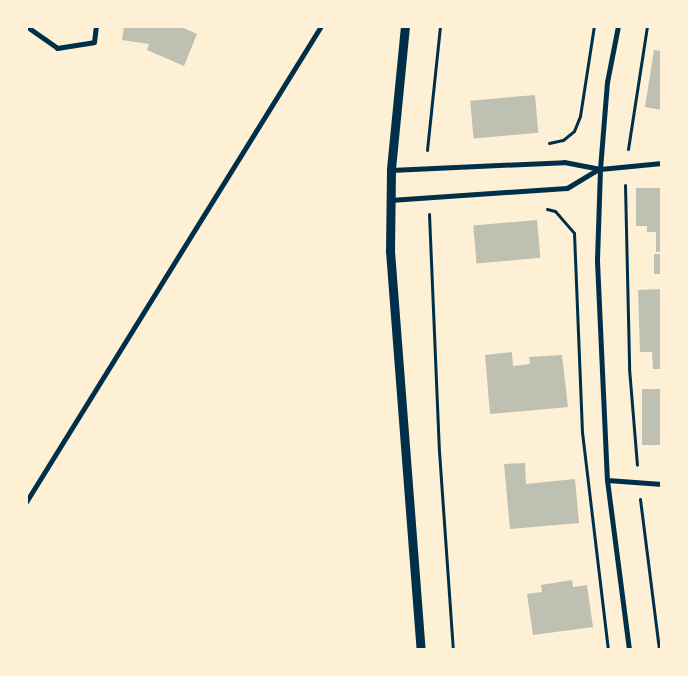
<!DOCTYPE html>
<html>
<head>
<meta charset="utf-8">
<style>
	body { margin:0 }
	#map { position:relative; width:688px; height:676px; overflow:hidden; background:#fdf0d5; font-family:Signika,sans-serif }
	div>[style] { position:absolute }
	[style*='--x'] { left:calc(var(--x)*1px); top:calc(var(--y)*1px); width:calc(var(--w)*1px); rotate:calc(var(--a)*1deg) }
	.building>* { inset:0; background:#bec0b2; transform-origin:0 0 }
	.path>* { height:3px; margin:-1.5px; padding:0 1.5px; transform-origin:1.5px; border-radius:1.5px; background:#003049 }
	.minor>* { height:5px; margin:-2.5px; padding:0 2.5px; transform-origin:2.5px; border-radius:2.5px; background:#003049 }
	.tertiary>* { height:9px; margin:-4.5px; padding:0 4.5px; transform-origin:4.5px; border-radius:4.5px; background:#003049 }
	span { translate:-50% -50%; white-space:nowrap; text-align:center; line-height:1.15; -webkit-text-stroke:4px #fdf0d5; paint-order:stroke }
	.frame { position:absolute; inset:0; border:28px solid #fdf0d5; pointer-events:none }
</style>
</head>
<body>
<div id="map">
	<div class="building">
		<div style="clip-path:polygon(124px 26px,179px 26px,197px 34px,184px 66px,147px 50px,149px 44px,122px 40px)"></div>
		<div style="clip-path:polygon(654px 50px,662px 51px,662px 110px,645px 107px)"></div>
		<div style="left:535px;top:95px;width:38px;height:65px;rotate:85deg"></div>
		<div style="clip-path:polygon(636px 188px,662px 188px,662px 252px,656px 252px,656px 232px,647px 232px,647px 226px,636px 226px)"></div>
		<div style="left:537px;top:220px;width:38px;height:64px;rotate:85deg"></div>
		<div style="left:654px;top:254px;width:8px;height:20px"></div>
		<div style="clip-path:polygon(662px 289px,662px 369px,653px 369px,652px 352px,640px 352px,638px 290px)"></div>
		<div style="clip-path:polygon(512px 352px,513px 366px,530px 364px,529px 357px,562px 355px,568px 407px,490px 414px,485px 355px)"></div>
		<div style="left:642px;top:389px;width:20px;height:56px"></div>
		<div style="clip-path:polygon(525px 463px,526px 484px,575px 479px,579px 523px,510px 529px,504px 464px)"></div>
		<div style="clip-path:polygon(572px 580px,573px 587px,587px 585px,593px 627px,533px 635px,527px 594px,542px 592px,541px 585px)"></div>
	</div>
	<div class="path">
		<div style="--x:549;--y:143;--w:14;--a:-12"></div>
		<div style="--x:563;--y:140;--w:14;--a:-39"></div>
		<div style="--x:574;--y:131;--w:16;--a:-68"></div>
		<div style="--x:580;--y:116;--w:91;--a:-81.2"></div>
		<div style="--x:628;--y:149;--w:124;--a:-81.2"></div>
		<div style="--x:427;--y:150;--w:125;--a:-84"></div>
		<div style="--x:625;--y:185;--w:183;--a:88.7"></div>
		<div style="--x:629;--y:368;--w:97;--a:85.3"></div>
		<div style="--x:547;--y:209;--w:8;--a:14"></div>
		<div style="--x:555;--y:211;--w:29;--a:49"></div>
		<div style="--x:574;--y:233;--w:199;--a:87.7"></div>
		<div style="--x:582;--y:432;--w:220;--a:83.2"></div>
		<div style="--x:429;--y:214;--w:237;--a:87.6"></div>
		<div style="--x:439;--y:451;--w:199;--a:86"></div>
		<div style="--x:640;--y:499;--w:152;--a:82.8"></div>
	</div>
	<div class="minor">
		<div style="--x:26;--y:26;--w:38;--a:35"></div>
		<div style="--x:57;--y:48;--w:37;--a:-9"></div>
		<div style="--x:94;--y:42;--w:16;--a:-83"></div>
		<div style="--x:618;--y:26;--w:57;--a:101.1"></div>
		<div style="--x:607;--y:82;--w:87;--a:94.6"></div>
		<div style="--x:600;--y:169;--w:92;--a:91.9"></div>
		<div style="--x:597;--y:261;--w:219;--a:87.4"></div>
		<div style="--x:607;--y:480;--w:171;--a:82.6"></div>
		<div style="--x:391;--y:170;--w:173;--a:-2.6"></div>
		<div style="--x:564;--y:162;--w:37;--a:11"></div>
		<div style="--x:600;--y:169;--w:62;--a:-5.5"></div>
		<div style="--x:390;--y:200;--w:177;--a:-3.9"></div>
		<div style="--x:567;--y:188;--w:37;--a:-31"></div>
		<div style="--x:607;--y:480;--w:55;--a:4.2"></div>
		<div style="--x:26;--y:502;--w:560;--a:-58.21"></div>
	</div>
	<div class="tertiary">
		<div style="--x:405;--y:26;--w:145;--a:95.6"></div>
		<div style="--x:391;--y:170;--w:81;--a:90.7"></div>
		<div style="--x:390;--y:251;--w:400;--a:85.6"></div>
	</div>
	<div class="frame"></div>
</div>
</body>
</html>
